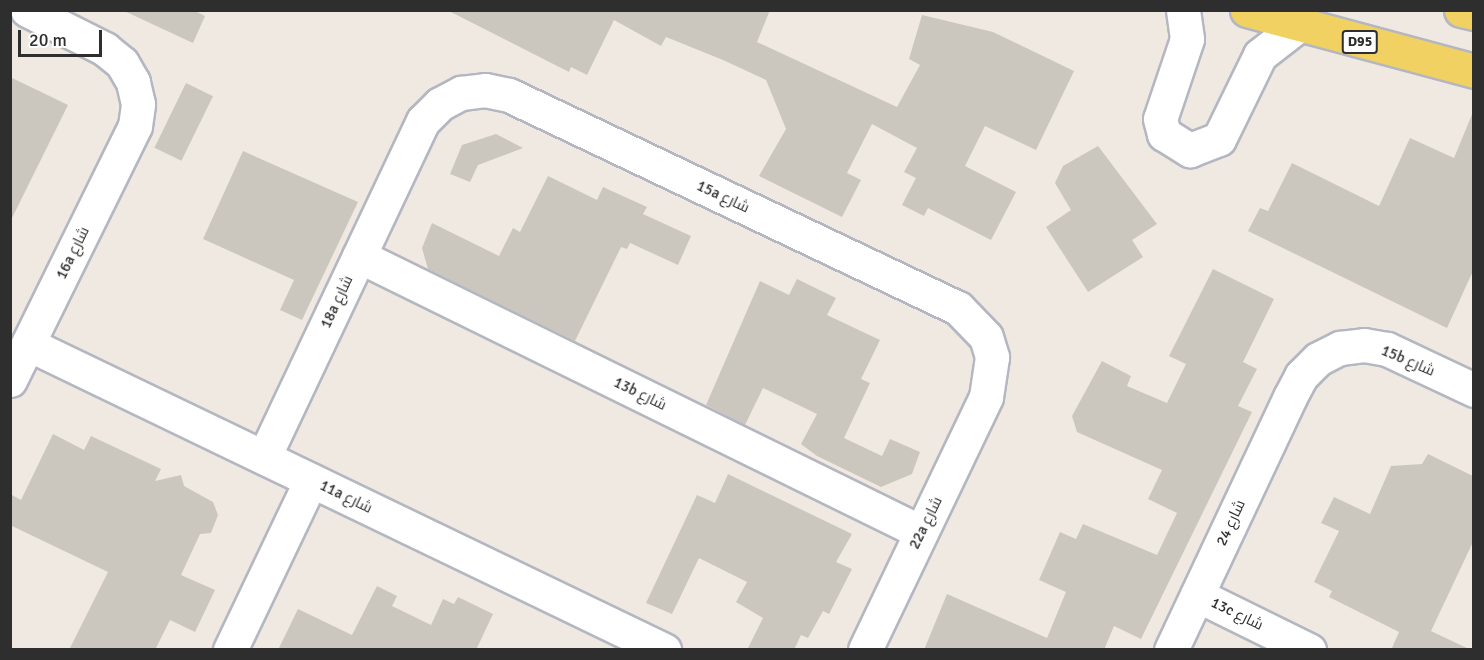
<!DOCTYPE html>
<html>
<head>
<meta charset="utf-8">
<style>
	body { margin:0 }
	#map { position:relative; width:1484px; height:660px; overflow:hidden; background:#efe9e1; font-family:Signika,Cairo,sans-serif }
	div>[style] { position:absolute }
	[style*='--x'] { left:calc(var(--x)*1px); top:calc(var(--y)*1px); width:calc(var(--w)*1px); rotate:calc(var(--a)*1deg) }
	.building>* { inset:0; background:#cbc7bf; transform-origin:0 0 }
	.roads { filter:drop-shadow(2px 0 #b4b7c1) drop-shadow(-2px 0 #b4b7c1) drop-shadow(0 2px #b4b7c1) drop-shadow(0 -2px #b4b7c1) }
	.minor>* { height:33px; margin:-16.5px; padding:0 16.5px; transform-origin:16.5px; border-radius:16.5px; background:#fff }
	.major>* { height:33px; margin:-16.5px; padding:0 16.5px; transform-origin:16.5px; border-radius:16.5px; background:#f2d163 }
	span { translate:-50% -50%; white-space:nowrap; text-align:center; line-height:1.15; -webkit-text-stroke:4.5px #fff; paint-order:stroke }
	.shield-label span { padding:2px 4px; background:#fff; border:2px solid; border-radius:4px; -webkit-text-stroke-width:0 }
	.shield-label { font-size:14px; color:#2e2e2e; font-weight:700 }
	.street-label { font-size:15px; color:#2e2e2e }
	.frame { position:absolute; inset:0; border:12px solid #2e2e2e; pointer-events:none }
	.scale { position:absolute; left:18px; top:30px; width:84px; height:27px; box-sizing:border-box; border:3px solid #2e2e2e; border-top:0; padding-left:8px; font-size:18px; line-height:21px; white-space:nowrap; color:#2e2e2e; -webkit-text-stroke:4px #fff; paint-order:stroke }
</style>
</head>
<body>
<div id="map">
	<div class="building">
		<div style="clip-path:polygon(122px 10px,193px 10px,205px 16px,193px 43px)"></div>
		<div style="clip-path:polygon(447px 10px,770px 10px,757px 42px,897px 107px,920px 65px,909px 59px,922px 15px,993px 32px,1074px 71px,1036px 150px,985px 126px,965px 166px,1016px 192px,991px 240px,928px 208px,924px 216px,902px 205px,916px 178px,904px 172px,917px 148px,872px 124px,847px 173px,861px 180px,842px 217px,759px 176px,786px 129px,766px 80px,723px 60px,666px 37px,661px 46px,614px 20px,587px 75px,571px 67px,569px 72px)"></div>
		<div style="clip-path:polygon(10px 77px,68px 105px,10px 222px)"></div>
		<div style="left:186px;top:83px;width:30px;height:72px;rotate:26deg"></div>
		<div style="clip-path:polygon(1473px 112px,1473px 271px,1447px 328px,1248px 231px,1260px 208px,1268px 211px,1292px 163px,1379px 206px,1410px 138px,1454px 158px)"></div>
		<div style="clip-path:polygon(496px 134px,523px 148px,478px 165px,470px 182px,450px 174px,462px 145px)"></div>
		<div style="clip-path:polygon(1098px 146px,1157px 224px,1132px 240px,1143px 257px,1088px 292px,1046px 227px,1071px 210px,1055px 183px,1063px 166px)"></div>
		<div style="clip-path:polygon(243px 151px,358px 202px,302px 320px,280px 310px,294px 280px,203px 239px)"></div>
		<div style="clip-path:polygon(548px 176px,597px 200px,603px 187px,647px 207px,643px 214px,691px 236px,678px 265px,630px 243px,627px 249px,621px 247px,575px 341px,428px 269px,422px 248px,432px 223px,499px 256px,513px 228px,520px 232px)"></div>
		<div style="clip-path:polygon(1213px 269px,1274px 299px,1243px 362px,1257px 369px,1238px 406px,1252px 412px,1141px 639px,1114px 626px,1104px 650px,924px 650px,947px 594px,1047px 638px,1066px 592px,1039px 580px,1060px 532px,1076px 539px,1083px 524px,1157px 555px,1177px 513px,1148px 499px,1162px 470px,1077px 432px,1072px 416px,1102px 361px,1131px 376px,1127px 386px,1167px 403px,1186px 364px,1169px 356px)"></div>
		<div style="clip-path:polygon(797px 279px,836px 298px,827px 315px,880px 340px,861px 379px,870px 383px,844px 438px,882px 456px,890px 439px,920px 452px,912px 474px,881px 487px,817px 456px,801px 444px,817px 414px,763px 388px,745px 425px,706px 405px,760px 281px,789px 295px)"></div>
		<div style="clip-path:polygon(53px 434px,84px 450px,91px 436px,161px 469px,155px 481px,181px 475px,184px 486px,213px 502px,218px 515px,211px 533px,200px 534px,181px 575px,215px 590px,195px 632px,170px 620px,155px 650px,69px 650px,108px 572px,10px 525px,10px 494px,21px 500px)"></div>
		<div style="clip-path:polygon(1428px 454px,1473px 476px,1473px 542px,1431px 631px,1471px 650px,1391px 650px,1399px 632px,1329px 597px,1332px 591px,1314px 582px,1339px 531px,1321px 523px,1334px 497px,1370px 514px,1391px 466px,1422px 464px)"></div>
		<div style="clip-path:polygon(728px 474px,852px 534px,836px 562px,852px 569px,829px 614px,823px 611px,808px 638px,801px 635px,794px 650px,747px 650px,763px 618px,736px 602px,747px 582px,699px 558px,672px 614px,646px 603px,697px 495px,715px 503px)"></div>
		<div style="clip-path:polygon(377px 586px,397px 596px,392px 606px,431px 625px,443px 599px,454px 604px,458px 597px,493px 614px,476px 650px,278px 650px,298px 609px,352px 635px)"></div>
	</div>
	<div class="roads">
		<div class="minor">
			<div style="--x:1183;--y:10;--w:29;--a:82"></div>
			<div style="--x:1187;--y:39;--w:84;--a:108.6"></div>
			<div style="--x:1160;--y:119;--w:16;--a:75"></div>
			<div style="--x:1164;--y:134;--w:31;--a:32"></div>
			<div style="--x:1190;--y:150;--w:31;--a:-21"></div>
			<div style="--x:1219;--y:139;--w:93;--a:-64"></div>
			<div style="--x:1260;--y:55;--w:51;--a:-37.8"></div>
			<div style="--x:359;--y:256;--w:626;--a:26.16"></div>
			<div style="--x:28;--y:344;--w:706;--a:25.69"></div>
			<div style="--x:10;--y:380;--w:283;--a:-63.8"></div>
			<div style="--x:135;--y:126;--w:22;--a:-82"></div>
			<div style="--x:138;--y:104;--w:23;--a:-103"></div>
			<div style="--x:133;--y:82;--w:22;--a:-120"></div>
			<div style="--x:122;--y:63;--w:22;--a:-141"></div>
			<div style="--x:105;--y:49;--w:87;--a:-153.4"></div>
			<div style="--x:264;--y:457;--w:372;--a:-64.7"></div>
			<div style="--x:423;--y:121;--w:24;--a:-45"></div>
			<div style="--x:440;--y:104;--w:24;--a:-28"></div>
			<div style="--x:461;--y:93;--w:24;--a:-7"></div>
			<div style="--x:485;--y:90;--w:25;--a:12"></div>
			<div style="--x:509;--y:95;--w:497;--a:25.4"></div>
			<div style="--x:958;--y:308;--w:40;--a:46"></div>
			<div style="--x:986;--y:337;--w:21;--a:73"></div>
			<div style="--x:992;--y:357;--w:40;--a:98.5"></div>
			<div style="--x:986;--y:397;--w:280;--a:115.6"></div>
			<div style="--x:1197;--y:595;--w:125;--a:26.2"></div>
			<div style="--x:230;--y:650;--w:188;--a:-64.5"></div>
			<div style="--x:1171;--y:650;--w:280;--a:-64.8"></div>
			<div style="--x:1290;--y:397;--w:24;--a:-62"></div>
			<div style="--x:1301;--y:376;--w:24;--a:-45"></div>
			<div style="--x:1318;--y:359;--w:25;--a:-27"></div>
			<div style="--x:1340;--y:348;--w:24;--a:-7"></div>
			<div style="--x:1364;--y:345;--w:23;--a:10"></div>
			<div style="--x:1387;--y:349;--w:96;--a:25.2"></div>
		</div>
		<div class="major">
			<div style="--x:1247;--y:10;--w:235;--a:15"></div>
			<div style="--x:1461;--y:10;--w:13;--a:13"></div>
		</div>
	</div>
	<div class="shield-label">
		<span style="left:1360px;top:42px">D95</span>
	</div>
	<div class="street-label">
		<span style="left:723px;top:197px;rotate:25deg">15a شارع</span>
		<span style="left:73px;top:253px;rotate:-64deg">16a شارع</span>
		<span style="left:337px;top:302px;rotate:-65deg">18a شارع</span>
		<span style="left:1408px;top:361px;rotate:23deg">15b شارع</span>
		<span style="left:640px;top:394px;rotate:26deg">13b شارع</span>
		<span style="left:346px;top:497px;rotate:26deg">11a شارع</span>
		<span style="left:926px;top:523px;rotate:-64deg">22a شارع</span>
		<span style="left:1231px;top:523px;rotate:-65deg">شارع 24</span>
		<span style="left:1237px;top:614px;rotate:26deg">13c شارع</span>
	</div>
	<div class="frame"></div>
	<div class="scale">20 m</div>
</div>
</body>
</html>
